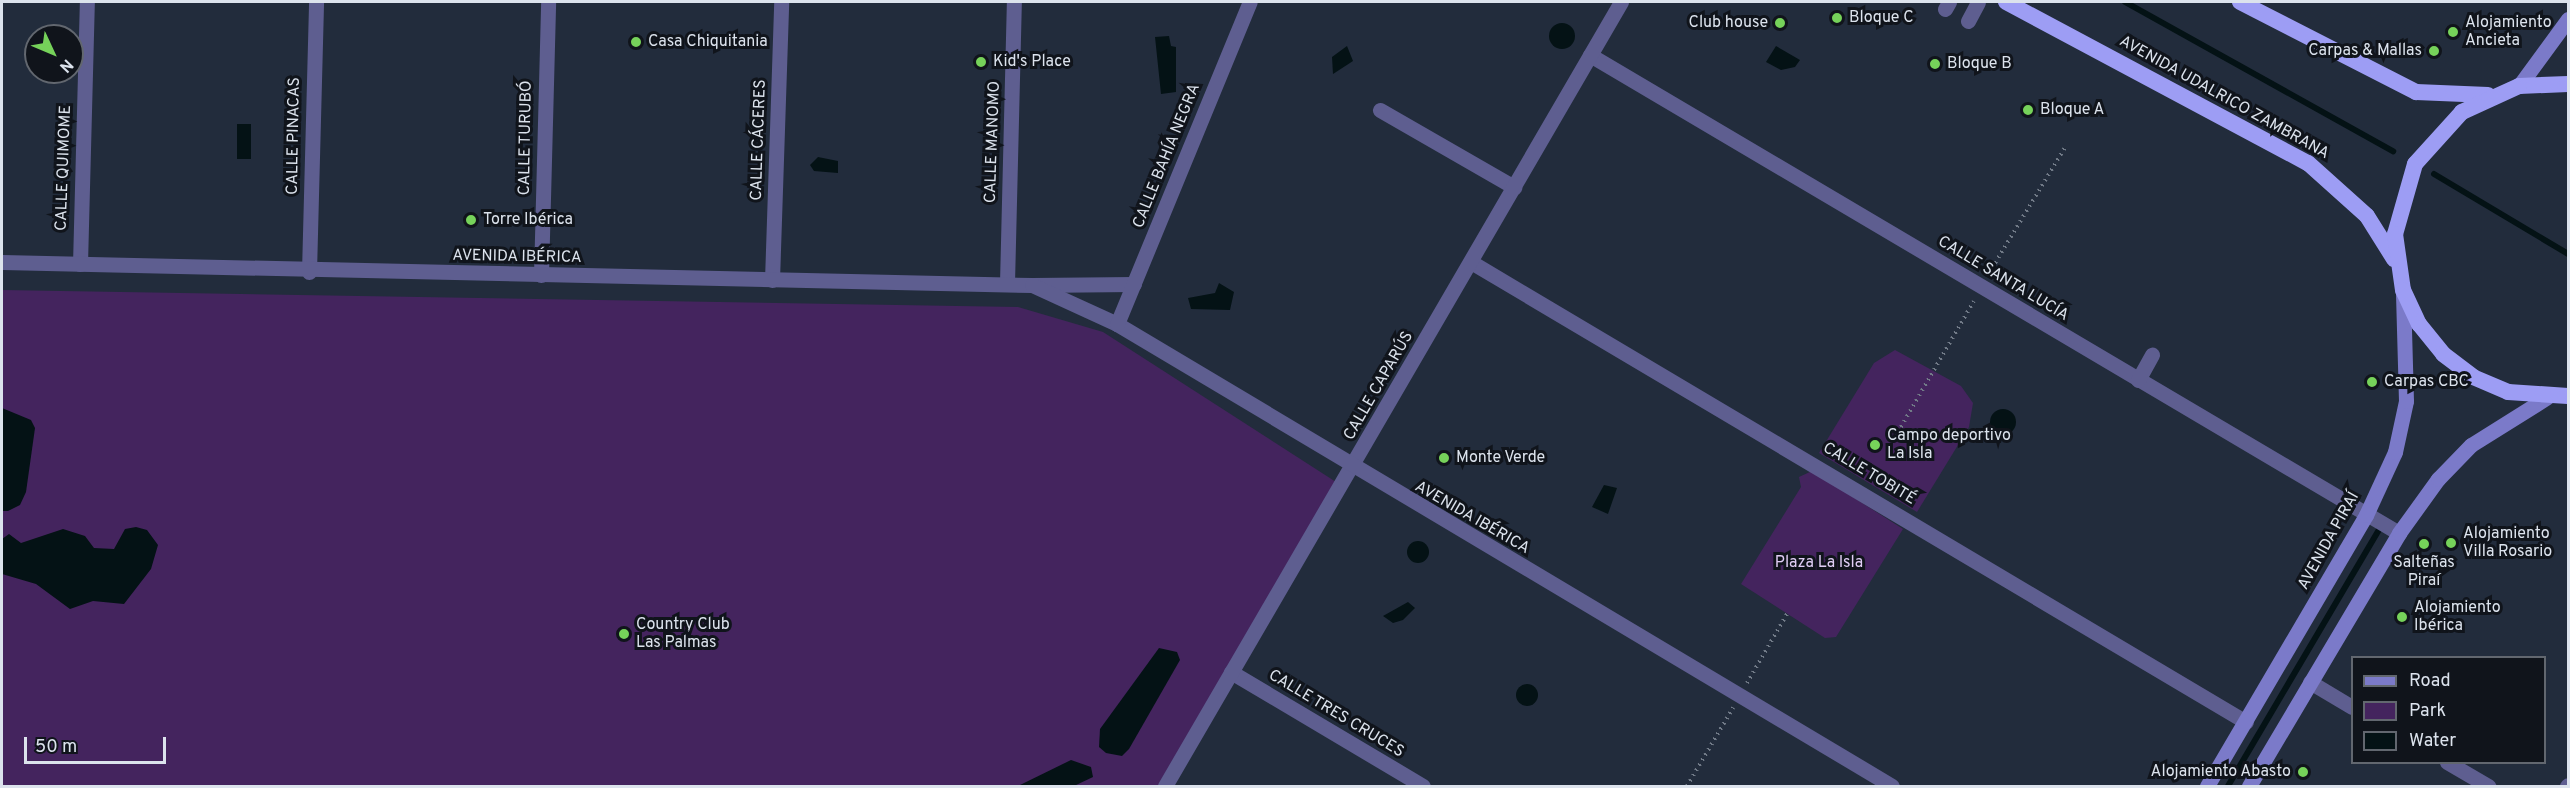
<!DOCTYPE html>
<html>
<head>
<meta charset="utf-8">
<style>
	body { margin:0 }
	#map { position:relative; width:2570px; height:788px; overflow:hidden; background:#222c3c; font-family:Overpass,sans-serif }
	div>[style] { position:absolute }
	[style*='--x'] { left:calc(var(--x)*1px); top:calc(var(--y)*1px); width:calc(var(--w)*1px); rotate:calc(var(--a)*1deg) }
	.green>* { inset:0; background:#44245e }
	.water>* { inset:0; background:#041215; transform-origin:0 0 }
	.round { border-radius:50% }
	.stream>* { height:6px; margin:-3px; padding:0 3px; transform-origin:3px; border-radius:3px; background:#041215 }
	.path>* { height:4px; margin-top:-2px; transform-origin:0; background:repeating-linear-gradient(90deg,#727b88 0 1.5px,transparent 0 6px) }
	.minor>* { height:15px; margin:-7.5px; padding:0 7.5px; transform-origin:7.5px; border-radius:7.5px; background:#5e5e90 }
	.tertiary>* { height:15px; margin:-7.5px; padding:0 7.5px; transform-origin:7.5px; border-radius:7.5px; background:#5e5e90 }
	.secondary>* { height:15px; margin:-7.5px; padding:0 7.5px; transform-origin:7.5px; border-radius:7.5px; background:#7b7ac9 }
	.trunk>* { height:16px; margin:-8px; padding:0 8px; transform-origin:8px; border-radius:8px; background:#9d9df4 }
	.dots>* { width:16px; height:16px; translate:-50% -50%; box-sizing:border-box; border:3px solid #10141b; border-radius:50% }
	span { translate:-50% -50%; white-space:nowrap; text-align:center; line-height:1.15; -webkit-text-stroke:6px #10141b; paint-order:stroke }
	.poi-label { font-size:16px; color:#dce3ed }
	.left { translate:0 -50%; text-align:left }
	.right { translate:-100% -50%; text-align:right }
	.street-label { font-size:16px; color:#dce3ed }
	.park-label { font-size:16px; color:#e0cdf5 }
	.frame { position:absolute; inset:0; border:3px solid #dce3ed; pointer-events:none }
	.legend { position:absolute; left:2351px; top:656px; width:195px; height:108px; box-sizing:border-box; background:#10141b; border:2px solid #62676f; margin:0; padding:8px 10px; list-style:none; font-size:18px; color:#dce3ed }
	.legend li { display:flex; align-items:center; gap:12px; height:30px }
	.legend b { width:30px; border:2px solid #62676f }
	.north { position:absolute; left:24px; top:24px; width:60px; height:60px; box-sizing:border-box; background:#10141b; border:2px solid #62676f; border-radius:50%; rotate:134deg; font-size:16px; font-weight:700; line-height:24px; text-align:center; color:#dce3ed }
	.north::after { content:''; display:block; margin:auto; width:21px; height:27px; background:#76d25a; clip-path:polygon(50% 0,100% 100%,50% 72%,0 100%) }
	.scale { position:absolute; left:24px; top:737px; width:142px; height:27px; box-sizing:border-box; border:3px solid #dce3ed; border-top:0; padding-left:8px; font-size:18px; line-height:21px; white-space:nowrap; color:#dce3ed; -webkit-text-stroke:4px #10141b; paint-order:stroke }
</style>
</head>
<body>
<div id="map">
	<div class="green">
		<div style="clip-path:polygon(2px 290px,1018px 307px,1103px 332px,1336px 482px,1158px 786px,2px 786px)"></div>
		<div style="clip-path:polygon(1895px 350px,1961px 386px,1973px 403px,1969px 427px,1917px 512px,1819px 453px,1874px 363px)"></div>
		<div style="clip-path:polygon(1812px 471px,1903px 529px,1836px 637px,1825px 638px,1741px 584px,1801px 487px,1799px 477px)"></div>
	</div>
	<div class="water">
		<div class="round" style="left:1549px;top:23px;width:26px;height:26px"></div>
		<div style="clip-path:polygon(1169px 36px,1171px 46px,1176px 47px,1176px 92px,1161px 94px,1155px 37px)"></div>
		<div style="clip-path:polygon(1347px 46px,1353px 61px,1333px 74px,1332px 57px)"></div>
		<div style="clip-path:polygon(1776px 46px,1800px 60px,1795px 67px,1781px 70px,1766px 62px)"></div>
		<div style="left:251px;top:124px;width:35px;height:14px;rotate:90deg"></div>
		<div style="clip-path:polygon(818px 157px,838px 161px,838px 173px,814px 171px,810px 165px)"></div>
		<div style="clip-path:polygon(1219px 283px,1234px 292px,1230px 310px,1191px 309px,1188px 298px,1215px 293px)"></div>
		<div style="clip-path:polygon(2px 408px,31px 420px,35px 428px,26px 492px,20px 505px,8px 511px,2px 511px)"></div>
		<div class="round" style="left:1990px;top:409px;width:26px;height:26px"></div>
		<div style="clip-path:polygon(1604px 485px,1617px 488px,1608px 514px,1592px 507px)"></div>
		<div style="clip-path:polygon(136px 527px,147px 530px,158px 545px,151px 569px,124px 604px,93px 601px,70px 609px,36px 584px,2px 574px,2px 539px,9px 534px,21px 543px,63px 529px,85px 536px,94px 548px,114px 549px,125px 529px)"></div>
		<div class="round" style="left:1407px;top:541px;width:22px;height:22px"></div>
		<div style="clip-path:polygon(1408px 602px,1415px 608px,1403px 620px,1393px 623px,1383px 616px)"></div>
		<div style="clip-path:polygon(1159px 648px,1177px 652px,1180px 660px,1129px 749px,1122px 756px,1106px 753px,1099px 747px,1100px 729px)"></div>
		<div class="round" style="left:1516px;top:684px;width:22px;height:22px"></div>
		<div style="clip-path:polygon(1071px 760px,1091px 767px,1093px 777px,1074px 786px,1020px 785px)"></div>
	</div>
	<div class="stream">
		<div style="--x:2125;--y:2;--w:307;--a:29.1"></div>
		<div style="--x:2434;--y:174;--w:156;--a:30.8"></div>
		<div style="--x:2228;--y:786;--w:305;--a:-59.5"></div>
	</div>
	<div class="path">
		<div style="--x:1989;--y:273;--w:149;--a:-58.8"></div>
		<div style="--x:1898;--y:432;--w:151;--a:-59.9"></div>
		<div style="--x:1747;--y:683;--w:80;--a:-59.9"></div>
		<div style="--x:1687;--y:786;--w:91;--a:-59.5"></div>
	</div>
	<div class="minor">
		<div style="--x:1945;--y:9;--w:8;--a:-60"></div>
		<div style="--x:1968;--y:21;--w:21;--a:-62"></div>
		<div style="--x:1590;--y:55;--w:940;--a:30.58"></div>
		<div style="--x:1380;--y:110;--w:155;--a:29.9"></div>
		<div style="--x:1471;--y:262;--w:901;--a:30.69"></div>
		<div style="--x:80;--y:264;--w:262;--a:-88.5"></div>
		<div style="--x:309;--y:272;--w:270;--a:-88.5"></div>
		<div style="--x:541;--y:275;--w:273;--a:-88.5"></div>
		<div style="--x:772;--y:280;--w:278;--a:-88.1"></div>
		<div style="--x:1007;--y:283;--w:281;--a:-88.6"></div>
		<div style="--x:1032;--y:285;--w:102;--a:-0.6"></div>
		<div style="--x:2138;--y:380;--w:29;--a:-61"></div>
		<div style="--x:1231;--y:672;--w:223;--a:30.7"></div>
		<div style="--x:2310;--y:682;--w:49;--a:30.8"></div>
		<div style="--x:2447;--y:762;--w:48;--a:30.3"></div>
		<div style="--x:1165;--y:786;--w:907;--a:-59.82"></div>
		<div style="--x:2567;--y:786;--w:1;--a:-45"></div>
	</div>
	<div class="tertiary">
		<div style="--x:2;--y:262;--w:1030;--a:1.28"></div>
		<div style="--x:1032;--y:285;--w:94;--a:24.6"></div>
		<div style="--x:1117;--y:324;--w:902;--a:30.8"></div>
		<div style="--x:1117;--y:324;--w:348;--a:-67.6"></div>
	</div>
	<div class="secondary">
		<div style="--x:2519;--y:86;--w:83;--a:-53.8"></div>
		<div style="--x:2207;--y:786;--w:314;--a:-59.6"></div>
		<div style="--x:2366;--y:515;--w:69;--a:-65.3"></div>
		<div style="--x:2395;--y:452;--w:52;--a:-77.8"></div>
		<div style="--x:2406;--y:401;--w:108;--a:-91.6"></div>
		<div style="--x:2249;--y:786;--w:294;--a:-59.3"></div>
		<div style="--x:2399;--y:533;--w:67;--a:-54.2"></div>
		<div style="--x:2438;--y:479;--w:47;--a:-45.9"></div>
		<div style="--x:2471;--y:445;--w:89;--a:-32.1"></div>
	</div>
	<div class="trunk">
		<div style="--x:2006;--y:2;--w:342;--a:28.1"></div>
		<div style="--x:2308;--y:163;--w:79;--a:41.9"></div>
		<div style="--x:2367;--y:216;--w:51;--a:57.9"></div>
		<div style="--x:2240;--y:2;--w:198;--a:27.1"></div>
		<div style="--x:2416;--y:92;--w:72;--a:2.4"></div>
		<div style="--x:2568;--y:84;--w:49;--a:177.7"></div>
		<div style="--x:2519;--y:86;--w:63;--a:155.5"></div>
		<div style="--x:2462;--y:112;--w:70;--a:132.1"></div>
		<div style="--x:2415;--y:164;--w:73;--a:105.9"></div>
		<div style="--x:2395;--y:234;--w:57;--a:81.9"></div>
		<div style="--x:2403;--y:290;--w:38;--a:65"></div>
		<div style="--x:2419;--y:324;--w:38;--a:51"></div>
		<div style="--x:2443;--y:354;--w:38;--a:37"></div>
		<div style="--x:2473;--y:377;--w:38;--a:23"></div>
		<div style="--x:2508;--y:392;--w:60;--a:3.8"></div>
	</div>
	<div class="dots">
		<div style="left:1837px;top:18px;background:#76d25a"></div>
		<div style="left:1780px;top:23px;background:#76d25a"></div>
		<div style="left:2453px;top:32px;background:#76d25a"></div>
		<div style="left:636px;top:42px;background:#76d25a"></div>
		<div style="left:2434px;top:51px;background:#76d25a"></div>
		<div style="left:981px;top:62px;background:#76d25a"></div>
		<div style="left:1935px;top:64px;background:#76d25a"></div>
		<div style="left:2028px;top:110px;background:#76d25a"></div>
		<div style="left:471px;top:220px;background:#76d25a"></div>
		<div style="left:2372px;top:382px;background:#76d25a"></div>
		<div style="left:1875px;top:445px;background:#76d25a"></div>
		<div style="left:1444px;top:458px;background:#76d25a"></div>
		<div style="left:2451px;top:543px;background:#76d25a"></div>
		<div style="left:2424px;top:544px;background:#76d25a"></div>
		<div style="left:2402px;top:617px;background:#76d25a"></div>
		<div style="left:624px;top:634px;background:#76d25a"></div>
		<div style="left:2303px;top:772px;background:#76d25a"></div>
	</div>
	<div class="poi-label">
		<span class="left" style="left:1849px;top:18px">Bloque C</span>
		<span class="right" style="left:1768px;top:23px">Club house</span>
		<span class="left" style="left:2465px;top:32px">Alojamiento<br>Ancieta</span>
		<span class="left" style="left:648px;top:42px">Casa Chiquitania</span>
		<span class="right" style="left:2422px;top:51px">Carpas &amp; Mallas</span>
		<span class="left" style="left:993px;top:62px">Kid's Place</span>
		<span class="left" style="left:1947px;top:64px">Bloque B</span>
		<span class="left" style="left:2040px;top:110px">Bloque A</span>
		<span class="left" style="left:483px;top:220px">Torre Ibérica</span>
		<span class="left" style="left:2384px;top:382px">Carpas CBC</span>
		<span class="left" style="left:1887px;top:445px">Campo deportivo<br>La Isla</span>
		<span class="left" style="left:1456px;top:458px">Monte Verde</span>
		<span class="left" style="left:2463px;top:543px">Alojamiento<br>Villa Rosario</span>
		<span style="left:2424px;top:572px">Salteñas<br>Piraí</span>
		<span class="left" style="left:2414px;top:617px">Alojamiento<br>Ibérica</span>
		<span class="left" style="left:636px;top:634px">Country Club<br>Las Palmas</span>
		<span class="right" style="left:2291px;top:772px">Alojamiento Abasto</span>
	</div>
	<div class="street-label">
		<span style="left:2224px;top:98px;rotate:29deg">AVENIDA UDALRICO ZAMBRANA</span>
		<span style="left:294px;top:136px;rotate:-89deg">CALLE PINACAS</span>
		<span style="left:526px;top:138px;rotate:-89deg">CALLE TURUBÓ</span>
		<span style="left:759px;top:140px;rotate:-88deg">CALLE CÁCERES</span>
		<span style="left:993px;top:142px;rotate:-88deg">CALLE MANOMO</span>
		<span style="left:1167px;top:156px;rotate:-68deg">CALLE BAHÍA NEGRA</span>
		<span style="left:64px;top:168px;rotate:-88deg">CALLE QUIMOME</span>
		<span style="left:517px;top:257px;rotate:1deg">AVENIDA IBÉRICA</span>
		<span style="left:2003px;top:279px;rotate:31deg">CALLE SANTA LUCÍA</span>
		<span style="left:1379px;top:386px;rotate:-60deg">CALLE CAPARÚS</span>
		<span style="left:1869px;top:474px;rotate:31deg">CALLE TOBITÉ</span>
		<span style="left:1472px;top:518px;rotate:30deg">AVENIDA IBÉRICA</span>
		<span style="left:2329px;top:541px;rotate:-61deg">AVENIDA PIRAÍ</span>
		<span style="left:1336px;top:714px;rotate:31deg">CALLE TRES CRUCES</span>
	</div>
	<div class="park-label">
		<span style="left:1819px;top:563px">Plaza La Isla</span>
	</div>
	<div class="frame"></div>
	<ul class="legend">
	<li><b style="height:8px;background:#7b7ac9"></b>Road</li>
	<li><b style="height:16px;background:#44245e"></b>Park</li>
	<li><b style="height:16px;background:#041215"></b>Water</li>
	</ul>
	<div class="north">N</div>
	<div class="scale">50 m</div>
</div>
</body>
</html>
